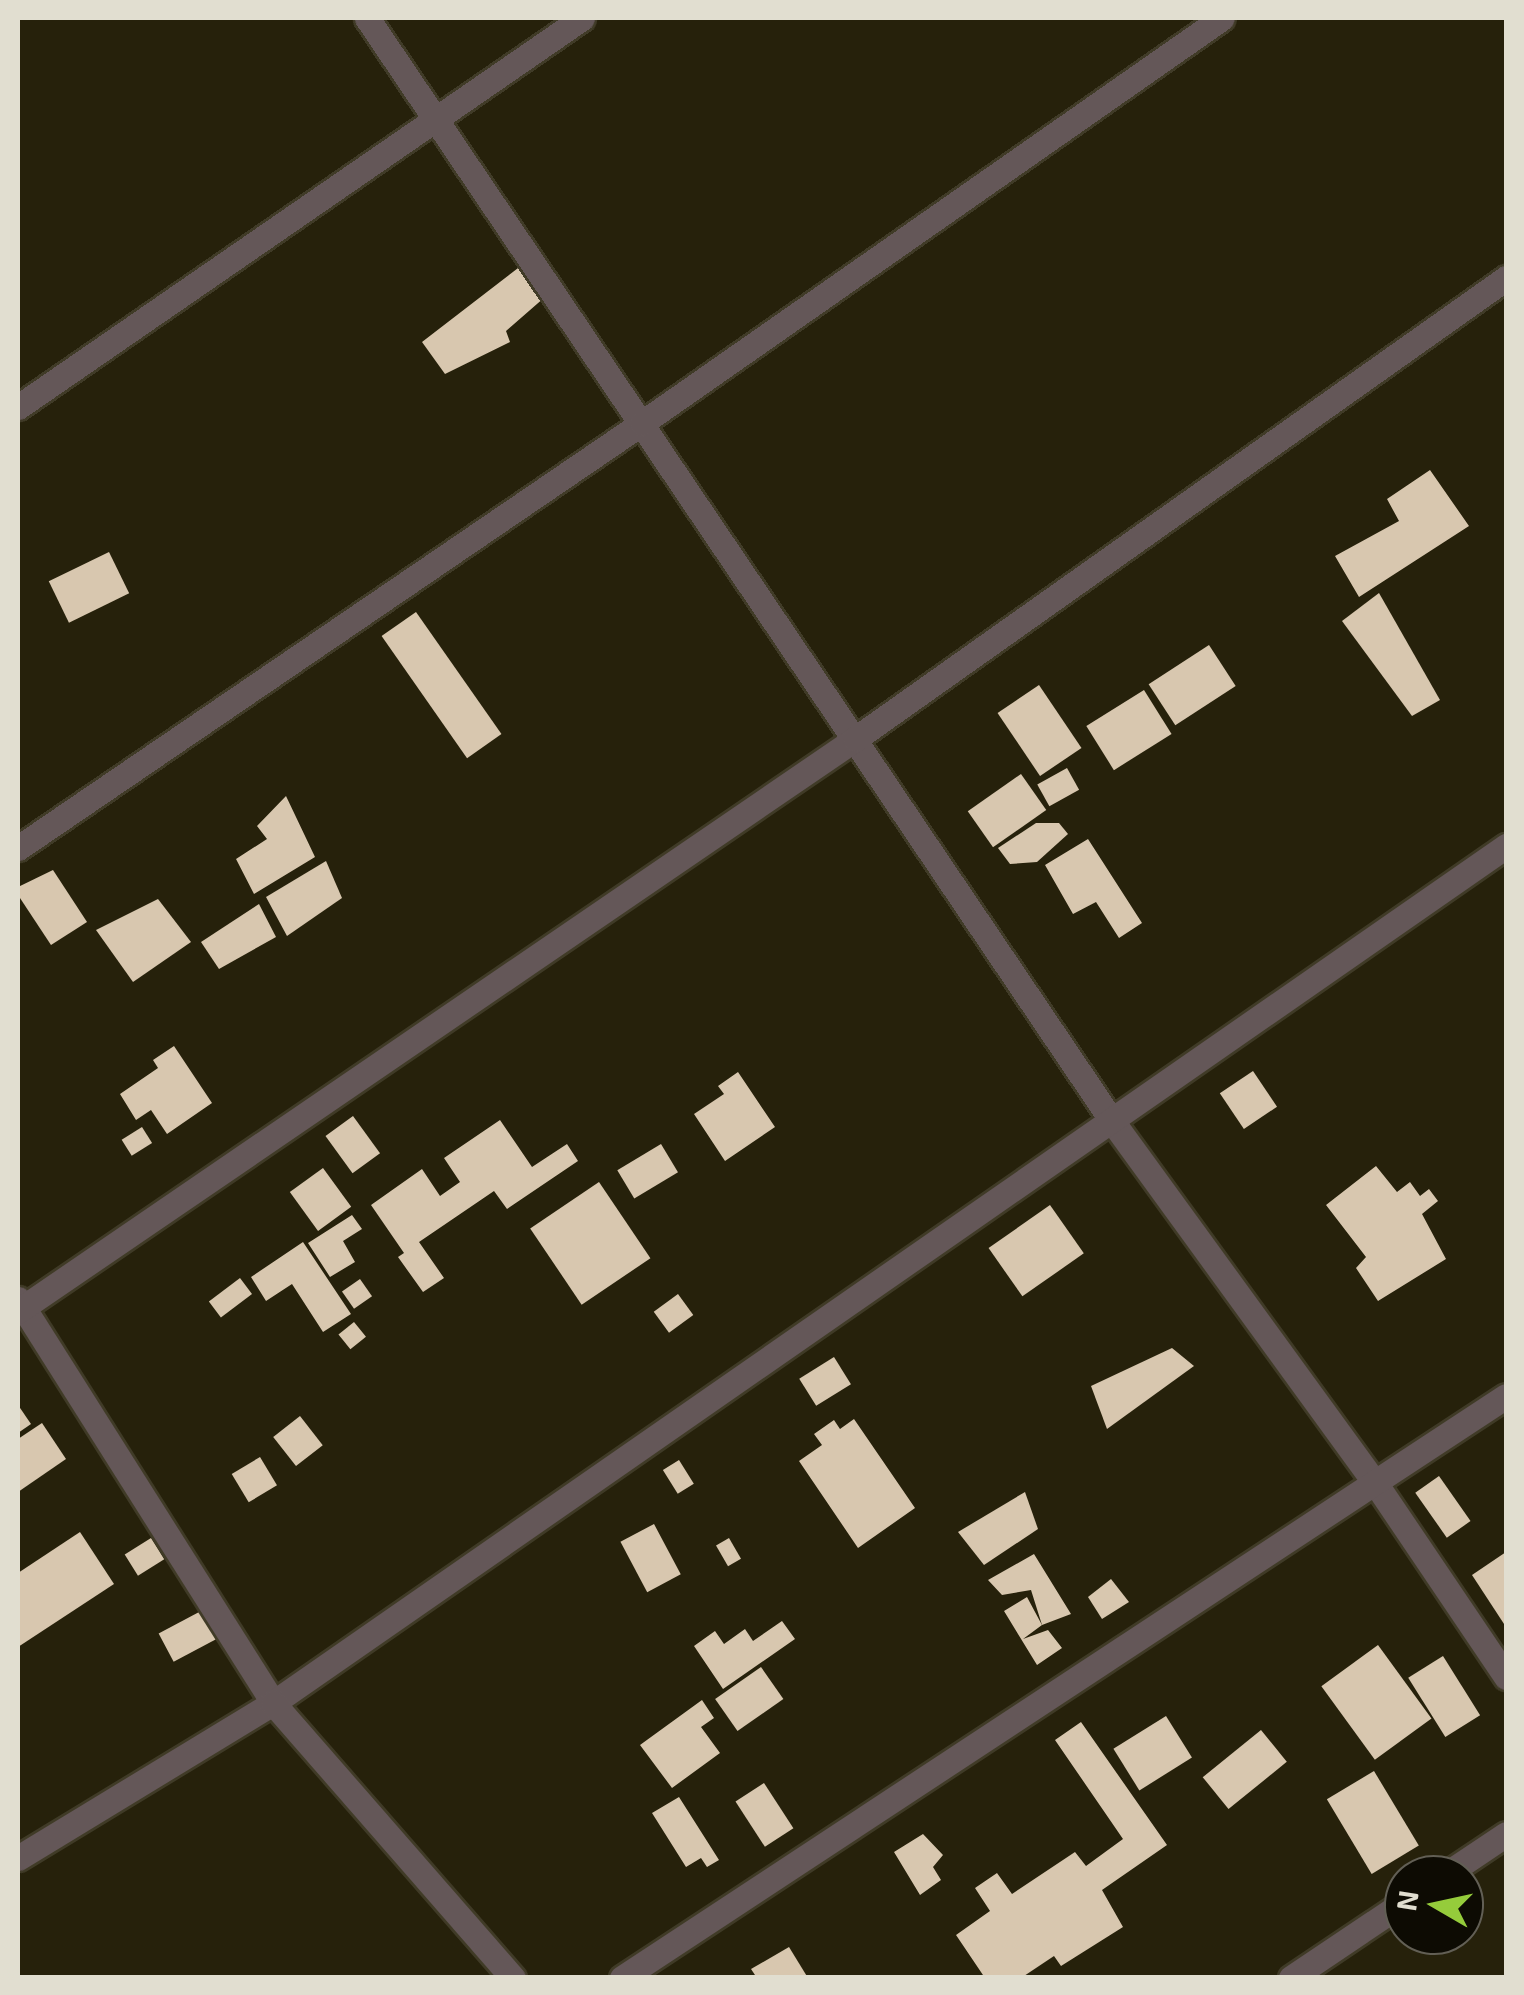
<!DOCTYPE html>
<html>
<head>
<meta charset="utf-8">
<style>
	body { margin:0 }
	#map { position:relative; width:1524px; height:1995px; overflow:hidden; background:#26210b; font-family:"Exo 2",sans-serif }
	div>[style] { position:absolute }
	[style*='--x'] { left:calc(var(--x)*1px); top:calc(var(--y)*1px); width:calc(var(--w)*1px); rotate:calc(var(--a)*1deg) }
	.building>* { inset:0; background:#d8c7af; transform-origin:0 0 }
	.roads { filter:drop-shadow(2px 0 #403b27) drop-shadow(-2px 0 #403b27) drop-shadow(0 2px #403b27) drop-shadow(0 -2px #403b27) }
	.minor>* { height:25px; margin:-12.5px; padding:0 12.5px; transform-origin:12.5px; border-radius:12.5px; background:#645758 }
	span { translate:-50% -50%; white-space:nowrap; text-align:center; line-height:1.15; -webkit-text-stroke:10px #0d0b03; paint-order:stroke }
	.frame { position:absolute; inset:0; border:20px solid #e1ded0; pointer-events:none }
	.north { position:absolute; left:1384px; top:1855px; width:100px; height:100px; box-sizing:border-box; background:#0d0b03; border:2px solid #625f55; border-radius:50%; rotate:279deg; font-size:28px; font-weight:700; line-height:40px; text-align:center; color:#e1ded0 }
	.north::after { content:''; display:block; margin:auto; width:35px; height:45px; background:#95cc3b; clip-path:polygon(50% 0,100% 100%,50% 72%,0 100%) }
</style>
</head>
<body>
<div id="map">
	<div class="building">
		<div style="clip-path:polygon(522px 265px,545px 297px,506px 331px,510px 342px,445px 374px,422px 342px)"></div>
		<div style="clip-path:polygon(1430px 470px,1469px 526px,1359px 597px,1335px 556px,1399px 521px,1387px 499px)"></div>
		<div style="left:109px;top:552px;width:46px;height:67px;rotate:64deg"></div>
		<div style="clip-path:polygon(1379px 593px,1440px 700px,1412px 716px,1342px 621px)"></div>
		<div style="left:416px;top:612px;width:149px;height:42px;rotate:55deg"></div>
		<div style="left:1209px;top:645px;width:49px;height:72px;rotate:57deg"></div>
		<div style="left:1039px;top:685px;width:76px;height:50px;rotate:56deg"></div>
		<div style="left:1144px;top:690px;width:52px;height:68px;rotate:58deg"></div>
		<div style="left:1067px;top:768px;width:25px;height:34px;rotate:61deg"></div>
		<div style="left:1021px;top:774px;width:44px;height:65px;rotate:55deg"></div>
		<div style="clip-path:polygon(286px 796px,315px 857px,254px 894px,236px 859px,267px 839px,257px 826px)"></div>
		<div style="clip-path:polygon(1036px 823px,1059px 823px,1068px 834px,1037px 862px,1010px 864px,998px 848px)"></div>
		<div style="clip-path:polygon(1088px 839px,1142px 923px,1119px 938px,1096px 902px,1073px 914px,1045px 865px)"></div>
		<div style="clip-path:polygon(326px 861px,342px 898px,287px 936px,266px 897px)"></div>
		<div style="clip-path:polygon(53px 870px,87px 922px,51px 945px,18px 895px,18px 887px)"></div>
		<div style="clip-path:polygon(158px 899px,191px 942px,133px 982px,96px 930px)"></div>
		<div style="clip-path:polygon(259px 904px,276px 937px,219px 969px,201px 942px)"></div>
		<div style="clip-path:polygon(174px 1046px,212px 1103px,167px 1134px,151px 1110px,136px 1120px,120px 1094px,158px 1068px,153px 1060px)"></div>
		<div style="left:1253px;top:1071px;width:43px;height:40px;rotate:56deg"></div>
		<div style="clip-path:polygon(738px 1072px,775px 1127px,725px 1161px,694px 1114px,724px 1094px,718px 1086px)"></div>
		<div style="left:353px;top:1116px;width:46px;height:34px;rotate:54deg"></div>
		<div style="clip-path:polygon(500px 1120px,532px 1167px,567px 1144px,578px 1161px,507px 1209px,494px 1191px,419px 1242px,444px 1278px,423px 1292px,398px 1257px,404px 1253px,371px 1205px,422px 1169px,440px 1196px,460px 1182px,444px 1158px)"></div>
		<div style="left:142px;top:1127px;width:19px;height:24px;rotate:58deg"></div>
		<div style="left:661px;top:1144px;width:33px;height:51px;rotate:59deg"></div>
		<div style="clip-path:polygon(1376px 1166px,1397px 1192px,1410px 1182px,1420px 1196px,1429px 1189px,1438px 1201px,1422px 1214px,1446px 1259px,1378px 1301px,1356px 1268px,1366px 1257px,1326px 1205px)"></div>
		<div style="left:323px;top:1168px;width:48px;height:41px;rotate:54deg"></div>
		<div style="left:599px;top:1182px;width:92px;height:83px;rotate:56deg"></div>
		<div style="left:1050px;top:1205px;width:59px;height:75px;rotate:55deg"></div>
		<div style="clip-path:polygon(352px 1215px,362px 1229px,343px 1241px,355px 1262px,330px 1277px,308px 1243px)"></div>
		<div style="clip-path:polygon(303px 1242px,351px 1314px,323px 1332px,292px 1284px,266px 1301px,251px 1277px)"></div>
		<div style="left:240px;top:1278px;width:20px;height:39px;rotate:53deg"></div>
		<div style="left:360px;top:1279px;width:21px;height:22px;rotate:55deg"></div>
		<div style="left:678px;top:1294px;width:26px;height:30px;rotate:54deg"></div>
		<div style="left:354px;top:1322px;width:19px;height:20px;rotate:51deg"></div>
		<div style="clip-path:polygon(1172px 1348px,1194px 1366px,1107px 1429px,1091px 1386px)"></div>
		<div style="left:834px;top:1357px;width:32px;height:41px;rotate:58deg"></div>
		<div style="clip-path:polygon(18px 1405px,31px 1424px,18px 1433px)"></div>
		<div style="left:300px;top:1416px;width:37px;height:34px;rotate:52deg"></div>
		<div style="clip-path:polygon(854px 1419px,915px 1508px,858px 1548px,799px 1461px,822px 1445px,814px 1434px,834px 1420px,840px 1429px)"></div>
		<div style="clip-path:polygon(42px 1423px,66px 1459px,18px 1492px,18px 1439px)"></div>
		<div style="left:260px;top:1457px;width:33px;height:33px;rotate:59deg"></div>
		<div style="left:679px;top:1460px;width:28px;height:19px;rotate:58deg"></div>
		<div style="left:1439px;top:1476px;width:55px;height:29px;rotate:55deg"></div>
		<div style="clip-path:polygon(1025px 1492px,1038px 1529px,984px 1565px,958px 1532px)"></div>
		<div style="left:654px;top:1524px;width:57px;height:38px;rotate:62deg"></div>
		<div style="clip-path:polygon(80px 1532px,114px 1584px,18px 1647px,18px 1573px)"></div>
		<div style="left:151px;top:1538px;width:25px;height:31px;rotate:58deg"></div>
		<div style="left:729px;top:1538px;width:24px;height:15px;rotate:60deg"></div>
		<div style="clip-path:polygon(1506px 1552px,1506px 1627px,1472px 1575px)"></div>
		<div style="clip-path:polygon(1034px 1554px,1071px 1614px,1042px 1625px,1031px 1590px,1002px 1595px,988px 1580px)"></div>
		<div style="clip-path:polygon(1111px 1579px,1129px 1602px,1102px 1619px,1088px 1597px)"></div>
		<div style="clip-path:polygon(1027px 1597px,1042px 1625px,1023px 1639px,1048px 1630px,1062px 1648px,1037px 1665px,1004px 1611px)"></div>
		<div style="left:201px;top:1611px;width:32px;height:48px;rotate:62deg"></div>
		<div style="clip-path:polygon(782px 1621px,795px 1639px,723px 1689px,694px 1646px,715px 1631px,724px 1644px,745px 1629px,753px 1641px)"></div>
		<div style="left:1378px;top:1645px;width:91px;height:70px;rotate:54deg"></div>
		<div style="left:1443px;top:1656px;width:70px;height:41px;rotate:58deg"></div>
		<div style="left:761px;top:1667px;width:39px;height:56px;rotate:55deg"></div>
		<div style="clip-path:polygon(702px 1700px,714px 1718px,701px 1727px,720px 1753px,672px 1788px,640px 1745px)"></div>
		<div style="left:1166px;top:1716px;width:49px;height:62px;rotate:58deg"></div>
		<div style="clip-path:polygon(1081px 1722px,1167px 1845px,1102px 1890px,1123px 1927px,1061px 1966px,1054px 1956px,1021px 1978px,985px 1978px,956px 1935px,990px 1911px,975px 1888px,997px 1873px,1012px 1894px,1075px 1852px,1086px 1866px,1123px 1839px,1055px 1740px)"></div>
		<div style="left:1261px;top:1730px;width:41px;height:75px;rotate:51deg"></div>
		<div style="left:1374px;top:1771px;width:87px;height:55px;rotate:59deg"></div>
		<div style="left:764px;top:1783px;width:54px;height:34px;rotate:57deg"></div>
		<div style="clip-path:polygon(679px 1797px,719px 1860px,707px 1867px,701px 1858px,686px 1867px,652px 1813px)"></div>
		<div style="clip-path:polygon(923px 1834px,943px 1855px,933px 1867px,941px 1880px,920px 1895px,894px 1852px)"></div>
		<div style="clip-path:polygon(789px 1947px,808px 1978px,757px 1978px,751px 1969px)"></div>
	</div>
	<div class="roads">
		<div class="minor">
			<div style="--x:367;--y:18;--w:1331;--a:55.96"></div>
			<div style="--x:1112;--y:1121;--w:449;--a:54"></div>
			<div style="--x:1376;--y:1484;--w:233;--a:56"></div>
			<div style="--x:18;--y:407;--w:685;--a:-34.59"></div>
			<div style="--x:18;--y:848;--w:755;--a:-34.26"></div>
			<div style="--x:642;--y:423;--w:707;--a:-34.93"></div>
			<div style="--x:18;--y:1299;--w:478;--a:57.7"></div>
			<div style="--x:273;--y:1703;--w:1502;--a:-34.8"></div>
			<div style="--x:18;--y:1311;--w:1014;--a:-34.35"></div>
			<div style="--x:855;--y:739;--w:798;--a:-35.3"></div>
			<div style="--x:18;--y:1858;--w:298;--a:-31.3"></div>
			<div style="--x:273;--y:1703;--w:365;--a:48.9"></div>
			<div style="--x:1445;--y:1875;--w:73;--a:-33.9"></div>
			<div style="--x:622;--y:1978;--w:1058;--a:-33.36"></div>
			<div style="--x:1291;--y:1978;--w:136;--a:-33.9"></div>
		</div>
	</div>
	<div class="frame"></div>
	<div class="north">N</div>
</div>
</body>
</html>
